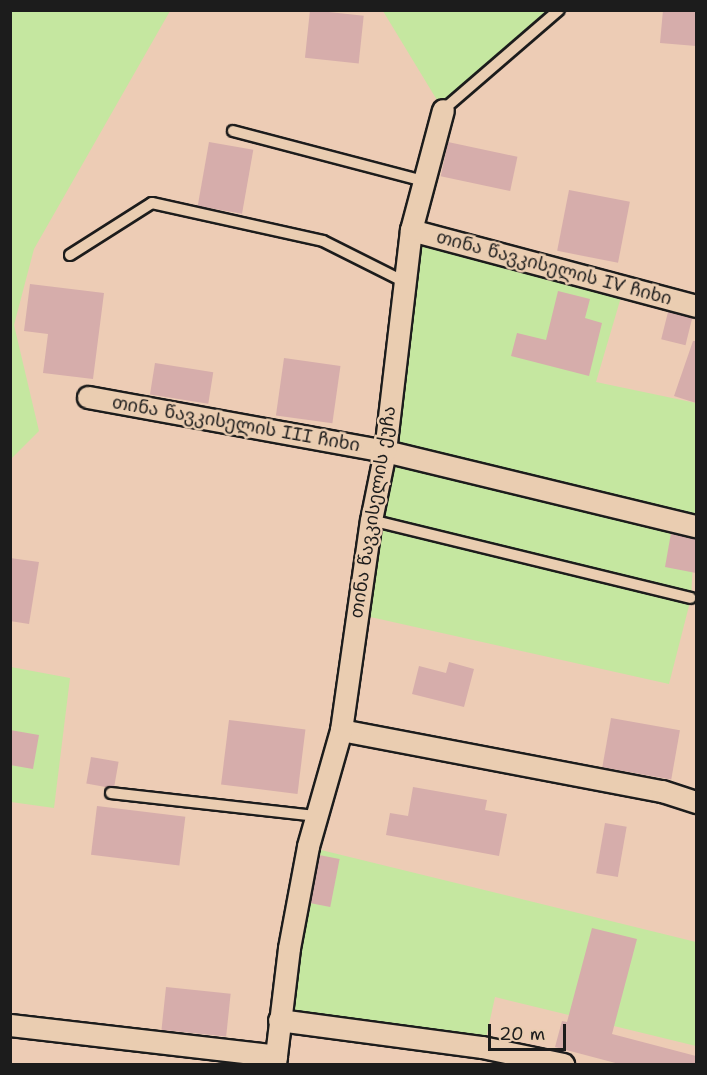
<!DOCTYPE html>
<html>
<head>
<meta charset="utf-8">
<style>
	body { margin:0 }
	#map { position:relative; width:707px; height:1075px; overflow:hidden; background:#edccb5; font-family:"Shantell Sans","Noto Sans Georgian",sans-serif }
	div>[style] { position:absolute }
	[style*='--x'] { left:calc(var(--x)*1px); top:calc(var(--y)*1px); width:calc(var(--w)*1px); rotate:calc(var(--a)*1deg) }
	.green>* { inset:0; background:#c5e7a0 }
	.building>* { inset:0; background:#d6adab; transform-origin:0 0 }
	.roads { filter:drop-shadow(2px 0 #1c1c1c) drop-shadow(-2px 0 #1c1c1c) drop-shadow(0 2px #1c1c1c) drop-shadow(0 -2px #1c1c1c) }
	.lane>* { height:10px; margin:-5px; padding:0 5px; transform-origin:5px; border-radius:5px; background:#eacdb1 }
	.street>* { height:21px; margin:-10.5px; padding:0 10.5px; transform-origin:10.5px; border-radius:10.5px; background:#eacdb1 }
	span { translate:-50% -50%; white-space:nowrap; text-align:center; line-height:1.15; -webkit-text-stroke:5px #eacdb1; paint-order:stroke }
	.street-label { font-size:18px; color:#1c1c1c }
	.frame { position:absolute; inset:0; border:12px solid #1c1c1c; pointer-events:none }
	.scale { position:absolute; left:488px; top:1024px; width:78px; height:27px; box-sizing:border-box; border:3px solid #1c1c1c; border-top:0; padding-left:8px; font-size:18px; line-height:21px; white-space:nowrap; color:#1c1c1c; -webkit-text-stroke:4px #eacdb1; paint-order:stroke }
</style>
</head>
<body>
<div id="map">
	<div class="green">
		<div style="clip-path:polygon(11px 10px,170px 11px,34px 249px,14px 325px,39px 431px,11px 459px)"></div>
		<div style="clip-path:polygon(383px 11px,559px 11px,443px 110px)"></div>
		<div style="clip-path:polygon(411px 230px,624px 287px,596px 382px,696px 403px,696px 508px,691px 598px,669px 684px,357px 614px)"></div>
		<div style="clip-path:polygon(11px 667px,70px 678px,54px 808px,11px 802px)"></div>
		<div style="clip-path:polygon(317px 849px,696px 942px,696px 1046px,495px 997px,485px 1043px,289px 1017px,296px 950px)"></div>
	</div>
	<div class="building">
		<div style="left:310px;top:10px;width:54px;height:48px;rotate:6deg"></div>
		<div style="clip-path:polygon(663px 10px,696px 10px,696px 46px,660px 43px)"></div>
		<div style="left:209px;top:142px;width:45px;height:65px;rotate:10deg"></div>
		<div style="left:448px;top:142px;width:71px;height:35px;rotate:12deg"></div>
		<div style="left:569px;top:190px;width:62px;height:62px;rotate:11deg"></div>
		<div style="clip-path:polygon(30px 284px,104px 293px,93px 379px,43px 373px,48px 334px,24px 331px)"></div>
		<div style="clip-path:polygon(558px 291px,590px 299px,585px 318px,602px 323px,589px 376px,511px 356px,517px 333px,546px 340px)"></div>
		<div style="left:668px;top:312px;width:25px;height:28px;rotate:14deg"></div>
		<div style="clip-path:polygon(693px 341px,696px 341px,696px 403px,674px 396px)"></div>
		<div style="left:284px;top:358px;width:57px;height:58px;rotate:8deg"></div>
		<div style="left:155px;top:363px;width:59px;height:32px;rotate:9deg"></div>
		<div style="clip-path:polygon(671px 533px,696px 538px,696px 573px,665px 567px)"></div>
		<div style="clip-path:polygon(10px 558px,39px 562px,29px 624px,10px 621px)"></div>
		<div style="clip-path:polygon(449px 662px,474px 669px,464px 707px,412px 694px,419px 666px,446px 673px)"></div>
		<div style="left:611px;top:718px;width:70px;height:50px;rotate:10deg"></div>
		<div style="left:229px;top:720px;width:77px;height:65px;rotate:7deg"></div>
		<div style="clip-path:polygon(10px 730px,39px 735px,33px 769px,10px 765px)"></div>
		<div style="left:91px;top:757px;width:28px;height:27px;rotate:10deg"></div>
		<div style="clip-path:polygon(413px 787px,487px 800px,485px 810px,507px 814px,499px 856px,386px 835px,390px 813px,408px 816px)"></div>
		<div style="left:97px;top:806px;width:89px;height:49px;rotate:7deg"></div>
		<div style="left:605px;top:823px;width:22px;height:51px;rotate:10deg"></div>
		<div style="left:319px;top:855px;width:21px;height:49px;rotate:11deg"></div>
		<div style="clip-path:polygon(592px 928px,637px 939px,612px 1034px,696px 1056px,696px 1065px,623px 1065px,555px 1047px,562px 1021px,567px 1022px)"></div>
		<div style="left:166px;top:987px;width:65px;height:43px;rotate:6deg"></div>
	</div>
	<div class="roads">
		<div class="lane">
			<div style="--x:443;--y:110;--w:153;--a:-40.8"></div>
			<div style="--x:233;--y:131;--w:197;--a:14.7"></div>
			<div style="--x:70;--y:255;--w:97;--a:-32.4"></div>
			<div style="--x:152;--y:203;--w:175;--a:12.5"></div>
			<div style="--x:323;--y:241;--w:92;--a:26.6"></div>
			<div style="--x:371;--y:520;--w:329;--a:13.7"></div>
			<div style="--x:111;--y:793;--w:207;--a:6.4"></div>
		</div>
		<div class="street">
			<div style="--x:411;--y:230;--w:295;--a:14.9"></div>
			<div style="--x:88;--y:397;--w:302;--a:10.3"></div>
			<div style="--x:385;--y:451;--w:320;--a:13.6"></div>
			<div style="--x:341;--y:730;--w:327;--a:10.8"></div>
			<div style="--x:662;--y:791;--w:36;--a:18"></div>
			<div style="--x:279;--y:1020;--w:205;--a:7.6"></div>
			<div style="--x:482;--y:1047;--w:83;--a:11.9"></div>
			<div style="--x:10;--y:1025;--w:268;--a:6.6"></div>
			<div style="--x:275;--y:1064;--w:117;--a:-83.1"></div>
			<div style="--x:289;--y:948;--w:104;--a:-79.4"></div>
			<div style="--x:308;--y:846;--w:121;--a:-74.1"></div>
			<div style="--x:341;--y:730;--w:212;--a:-81.9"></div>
			<div style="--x:371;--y:520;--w:70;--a:-78.5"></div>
			<div style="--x:385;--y:451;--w:223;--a:-83.3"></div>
			<div style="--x:411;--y:230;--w:124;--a:-75.1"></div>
		</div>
	</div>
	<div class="street-label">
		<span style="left:554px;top:268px;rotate:15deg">თინა წავკისელის IV ჩიხი</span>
		<span style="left:236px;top:424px;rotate:10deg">თინა წავკისელის III ჩიხი</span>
		<span style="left:373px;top:512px;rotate:-81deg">თინა წავკისელის ქუჩა</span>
	</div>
	<div class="frame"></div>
	<div class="scale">20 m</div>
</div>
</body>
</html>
